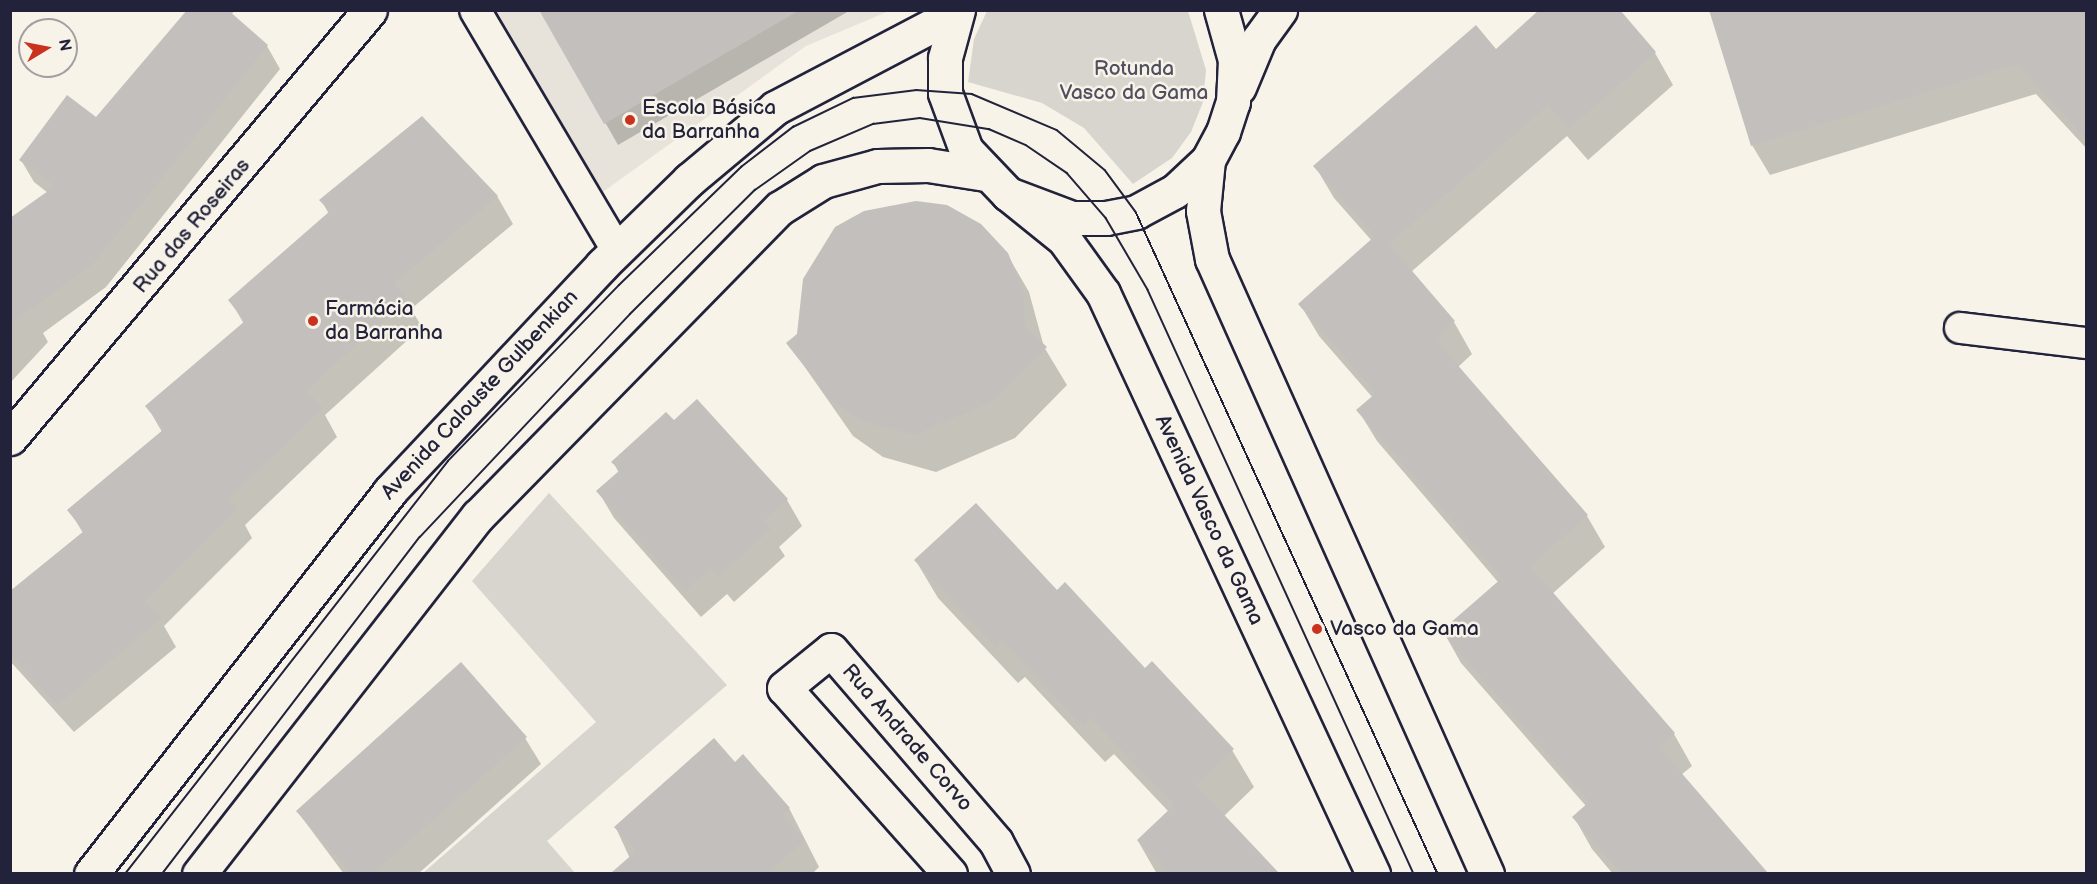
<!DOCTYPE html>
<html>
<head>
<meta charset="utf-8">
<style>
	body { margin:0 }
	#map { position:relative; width:2097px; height:884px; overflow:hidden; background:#f7f3e8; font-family:"Balsamiq Sans",sans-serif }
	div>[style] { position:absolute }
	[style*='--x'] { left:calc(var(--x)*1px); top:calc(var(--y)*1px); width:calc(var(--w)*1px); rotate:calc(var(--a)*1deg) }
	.built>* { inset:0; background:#e7e3db }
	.green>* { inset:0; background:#d8d5cf }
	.shadow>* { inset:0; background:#0003 }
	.building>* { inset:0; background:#c2bfbd }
	.roads { filter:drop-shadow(2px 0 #22223b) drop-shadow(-2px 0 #22223b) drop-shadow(0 2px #22223b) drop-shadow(0 -2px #22223b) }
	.lane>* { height:30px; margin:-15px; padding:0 15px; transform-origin:15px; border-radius:15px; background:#f7f3e8 }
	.street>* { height:33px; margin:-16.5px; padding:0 16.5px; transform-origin:16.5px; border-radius:16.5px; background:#f7f3e8 }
	.secondary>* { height:33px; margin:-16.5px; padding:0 16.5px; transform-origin:16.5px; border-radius:16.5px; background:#f7f3e8 }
	.tram>* { height:1.5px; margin:-0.75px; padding:0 0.75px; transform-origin:0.75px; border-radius:0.75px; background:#22223b }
	.dots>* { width:16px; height:16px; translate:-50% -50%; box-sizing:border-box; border:3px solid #f7f3e8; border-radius:50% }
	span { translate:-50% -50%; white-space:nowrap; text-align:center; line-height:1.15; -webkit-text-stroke:5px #f7f3e8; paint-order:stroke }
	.park-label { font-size:21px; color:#504f60 }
	.poi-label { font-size:21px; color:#22223b }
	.left { translate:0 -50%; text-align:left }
	.street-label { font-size:21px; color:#22223b }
	.frame { position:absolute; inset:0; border:12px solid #22223b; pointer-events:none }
	.north { position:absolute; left:18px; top:18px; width:60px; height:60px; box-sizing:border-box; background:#f7f3e8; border:2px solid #a29fa3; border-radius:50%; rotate:80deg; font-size:16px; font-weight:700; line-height:24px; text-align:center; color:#22223b }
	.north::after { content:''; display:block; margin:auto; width:21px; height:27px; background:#c8321e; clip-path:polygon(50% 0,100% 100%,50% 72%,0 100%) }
</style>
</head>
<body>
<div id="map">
	<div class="built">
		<div style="clip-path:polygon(492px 11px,889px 11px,806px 46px,600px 194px)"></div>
	</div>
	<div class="green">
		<div style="clip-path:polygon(987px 11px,1188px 11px,1206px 70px,1203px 102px,1191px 132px,1172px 158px,1133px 184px,1084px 128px,1042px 103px,968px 82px,974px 39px)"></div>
		<div style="clip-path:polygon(549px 493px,727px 685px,547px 841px,575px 873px,423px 873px,596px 722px,472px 581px)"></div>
	</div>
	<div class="shadow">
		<div style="clip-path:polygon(189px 10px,235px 10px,231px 15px,267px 46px,280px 69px,106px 287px,43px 333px,48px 342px,10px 383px,10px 220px,48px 193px,34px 182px,21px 160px,96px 119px)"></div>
		<div style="clip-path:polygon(541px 10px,849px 10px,849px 11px,618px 145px)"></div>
		<div style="clip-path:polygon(1618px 10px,1655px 53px,1673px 85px,1588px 160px,1567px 136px,1411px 272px,1454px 322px,1472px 354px,1458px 367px,1587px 516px,1605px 547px,1552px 594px,1674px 734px,1692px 766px,1681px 775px,1766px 874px,1613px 874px,1592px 849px,1574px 817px,1586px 806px,1461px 663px,1443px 631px,1498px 582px,1377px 441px,1358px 410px,1373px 398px,1319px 336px,1300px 304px,1372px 241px,1334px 198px,1315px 166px,1496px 51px)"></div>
		<div style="clip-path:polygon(1711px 10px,2086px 10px,2086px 148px,2036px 94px,1770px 175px,1752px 145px)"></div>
		<div style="clip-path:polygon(497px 196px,513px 224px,411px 309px,422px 327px,325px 415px,337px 437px,245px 525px,252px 538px,164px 626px,176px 647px,74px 732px,10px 661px,10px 593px,83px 533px,69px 510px,162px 432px,147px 406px,244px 324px,230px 300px,329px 214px,321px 200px)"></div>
		<div style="clip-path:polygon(890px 206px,946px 207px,1007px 254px,1029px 292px,1044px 347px,1067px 385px,1015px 438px,936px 472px,883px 457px,853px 436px,788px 343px,798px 335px,836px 229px)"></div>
		<div style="clip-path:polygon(673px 422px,787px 500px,802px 526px,779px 547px,785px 556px,734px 602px,727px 594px,701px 617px,614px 518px,598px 491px,619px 473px,613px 462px)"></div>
		<div style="clip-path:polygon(916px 561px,1057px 592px,1232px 750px,1254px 787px,1223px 817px,1275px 874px,1157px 874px,1138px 841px,1169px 812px,1114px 754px,1105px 762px,1025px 677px,1018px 683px,938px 598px)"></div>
		<div style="clip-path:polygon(525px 738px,541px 764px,418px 874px,344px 874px,297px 811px)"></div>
		<div style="clip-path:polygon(735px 764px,789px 808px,819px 867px,812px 874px,637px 874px,616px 828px)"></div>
	</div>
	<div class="building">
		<div style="clip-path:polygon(187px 10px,228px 10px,268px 45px,93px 264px,10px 324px,10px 218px,55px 186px,19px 160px,67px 95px,96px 117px)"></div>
		<div style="clip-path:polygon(539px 10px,800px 10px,604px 124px)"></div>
		<div style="clip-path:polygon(1539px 10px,1620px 10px,1656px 52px,1569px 129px,1548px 105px,1389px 244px,1455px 321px,1435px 339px,1588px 515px,1530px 566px,1675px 733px,1659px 747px,1768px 873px,1621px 873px,1572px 817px,1589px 802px,1441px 631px,1502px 578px,1356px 410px,1376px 393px,1298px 304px,1375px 236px,1313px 166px,1476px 25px,1496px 49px)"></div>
		<div style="clip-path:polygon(1709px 10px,2086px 10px,2086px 139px,2017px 64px,1751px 146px)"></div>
		<div style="clip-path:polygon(422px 116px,498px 196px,394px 283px,407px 299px,306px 390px,323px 408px,228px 499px,237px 509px,145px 601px,161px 619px,57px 705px,10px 653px,10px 591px,84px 531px,67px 510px,164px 429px,145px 406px,245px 321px,228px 300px,330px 211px,319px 200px)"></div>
		<div style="clip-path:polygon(916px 201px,947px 205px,981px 224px,1008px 253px,1023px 290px,1025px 327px,1047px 347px,994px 401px,914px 435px,860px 420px,830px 399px,786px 343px,797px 334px,803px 279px,835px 227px,864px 211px)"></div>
		<div style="clip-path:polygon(697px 399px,788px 499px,763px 521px,771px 529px,718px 577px,711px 568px,685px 591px,596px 491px,620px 470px,611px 462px,666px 412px,674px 420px)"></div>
		<div style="clip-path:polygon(976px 503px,1057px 590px,1065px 582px,1145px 668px,1152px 661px,1234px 749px,1196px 785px,1279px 873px,1168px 873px,1137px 840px,1174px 805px,1091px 718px,1083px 726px,1002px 640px,996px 647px,914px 560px)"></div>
		<div style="clip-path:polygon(461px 662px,527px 737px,373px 873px,351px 873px,296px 811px)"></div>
		<div style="clip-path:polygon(714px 738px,735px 762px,743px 754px,790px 808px,782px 815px,805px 840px,767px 873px,611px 873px,636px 851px,614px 827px)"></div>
	</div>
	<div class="roads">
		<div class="lane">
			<div style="--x:475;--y:10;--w:279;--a:59.4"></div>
			<div style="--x:1960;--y:328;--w:127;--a:6.8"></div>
		</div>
		<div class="street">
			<div style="--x:10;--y:438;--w:559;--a:-49.93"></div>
			<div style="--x:950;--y:874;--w:249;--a:-131.7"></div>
			<div style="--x:784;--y:688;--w:60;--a:-39"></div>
			<div style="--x:831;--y:650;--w:253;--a:49.3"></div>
			<div style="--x:996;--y:842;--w:36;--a:62"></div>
		</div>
		<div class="secondary">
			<div style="--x:958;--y:10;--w:50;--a:105.2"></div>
			<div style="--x:945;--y:58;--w:35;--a:90"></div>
			<div style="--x:945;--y:93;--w:61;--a:69.8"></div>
			<div style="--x:966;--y:150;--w:61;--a:46.3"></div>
			<div style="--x:1008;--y:194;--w:68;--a:20.6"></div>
			<div style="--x:1072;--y:218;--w:34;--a:0"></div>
			<div style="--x:1106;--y:218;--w:31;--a:-11"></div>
			<div style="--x:1136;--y:212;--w:44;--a:-28.3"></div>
			<div style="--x:1175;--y:191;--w:45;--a:-43.2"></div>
			<div style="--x:1208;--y:160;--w:32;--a:-62"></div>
			<div style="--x:1223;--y:132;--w:32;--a:-72"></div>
			<div style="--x:1233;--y:102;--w:42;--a:-87.3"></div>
			<div style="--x:1235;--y:60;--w:52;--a:-105.6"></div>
			<div style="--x:1239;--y:87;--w:52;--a:-67.4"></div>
			<div style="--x:1259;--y:39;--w:36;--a:-54"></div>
			<div style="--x:1208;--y:160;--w:51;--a:95.6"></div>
			<div style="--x:1203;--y:211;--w:49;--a:79.4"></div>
			<div style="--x:1212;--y:259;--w:674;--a:65.91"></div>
			<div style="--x:1008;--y:194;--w:72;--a:38.8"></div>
			<div style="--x:1064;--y:239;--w:67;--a:54.2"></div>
			<div style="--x:1103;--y:293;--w:641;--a:65.07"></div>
			<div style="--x:91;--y:874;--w:486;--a:-52"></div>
			<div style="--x:390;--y:491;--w:310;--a:-46.8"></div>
			<div style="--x:602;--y:265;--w:122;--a:-44.3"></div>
			<div style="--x:689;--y:180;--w:112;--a:-39.9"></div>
			<div style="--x:775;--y:108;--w:204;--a:-27.7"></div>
			<div style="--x:199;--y:874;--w:454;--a:-52.1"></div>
			<div style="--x:478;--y:516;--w:431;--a:-45.6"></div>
			<div style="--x:780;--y:208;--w:51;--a:-32.1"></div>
			<div style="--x:823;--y:181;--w:56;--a:-15.5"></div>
			<div style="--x:877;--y:166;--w:51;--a:-1.1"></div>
			<div style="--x:928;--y:165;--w:58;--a:9"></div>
		</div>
	</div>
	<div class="tram">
		<div style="--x:125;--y:874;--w:524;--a:-51.97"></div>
		<div style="--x:448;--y:461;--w:245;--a:-45.8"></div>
		<div style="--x:619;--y:285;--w:170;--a:-44"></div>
		<div style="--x:741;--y:167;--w:66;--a:-37.6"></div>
		<div style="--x:793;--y:127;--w:67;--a:-25.8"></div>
		<div style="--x:853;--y:98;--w:64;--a:-7.2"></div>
		<div style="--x:916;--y:90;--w:56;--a:4.1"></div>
		<div style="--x:972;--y:94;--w:92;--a:23"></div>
		<div style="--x:1057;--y:130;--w:62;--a:39.8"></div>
		<div style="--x:1105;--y:170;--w:52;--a:53.6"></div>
		<div style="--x:1136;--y:212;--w:728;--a:65.48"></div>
		<div style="--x:162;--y:874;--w:424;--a:-52.6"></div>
		<div style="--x:420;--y:537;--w:306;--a:-46.7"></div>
		<div style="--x:630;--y:314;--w:176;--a:-44.8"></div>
		<div style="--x:755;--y:190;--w:67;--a:-35.3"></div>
		<div style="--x:810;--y:151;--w:69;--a:-23.2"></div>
		<div style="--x:873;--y:124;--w:47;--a:-7.3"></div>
		<div style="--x:920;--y:118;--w:70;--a:9.1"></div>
		<div style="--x:989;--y:129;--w:40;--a:23.4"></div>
		<div style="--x:1026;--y:145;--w:50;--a:34.3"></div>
		<div style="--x:1067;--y:173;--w:60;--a:49.1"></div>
		<div style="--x:1106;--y:218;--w:83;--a:59.7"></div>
		<div style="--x:1148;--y:290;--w:642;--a:65.51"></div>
	</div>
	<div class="dots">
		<div style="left:630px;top:120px;background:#c8321e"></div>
		<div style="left:313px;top:321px;background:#c8321e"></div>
		<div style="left:1317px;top:629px;background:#c8321e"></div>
	</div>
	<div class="park-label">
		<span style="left:1134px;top:81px">Rotunda<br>Vasco da Gama</span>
	</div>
	<div class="poi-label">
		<span class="left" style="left:642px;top:120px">Escola Básica<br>da Barranha</span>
		<span class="left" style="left:325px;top:321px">Farmácia<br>da Barranha</span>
		<span class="left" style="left:1330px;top:629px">Vasco da Gama</span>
	</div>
	<div class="street-label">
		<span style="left:192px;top:226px;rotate:-50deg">Rua das Roseiras</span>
		<span style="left:480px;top:395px;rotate:-47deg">Avenida Calouste Gulbenkian</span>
		<span style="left:1209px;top:520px;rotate:65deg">Avenida Vasco da Gama</span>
		<span style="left:907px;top:738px;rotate:49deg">Rua Andrade Corvo</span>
	</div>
	<div class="frame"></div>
	<div class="north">N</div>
</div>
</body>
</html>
